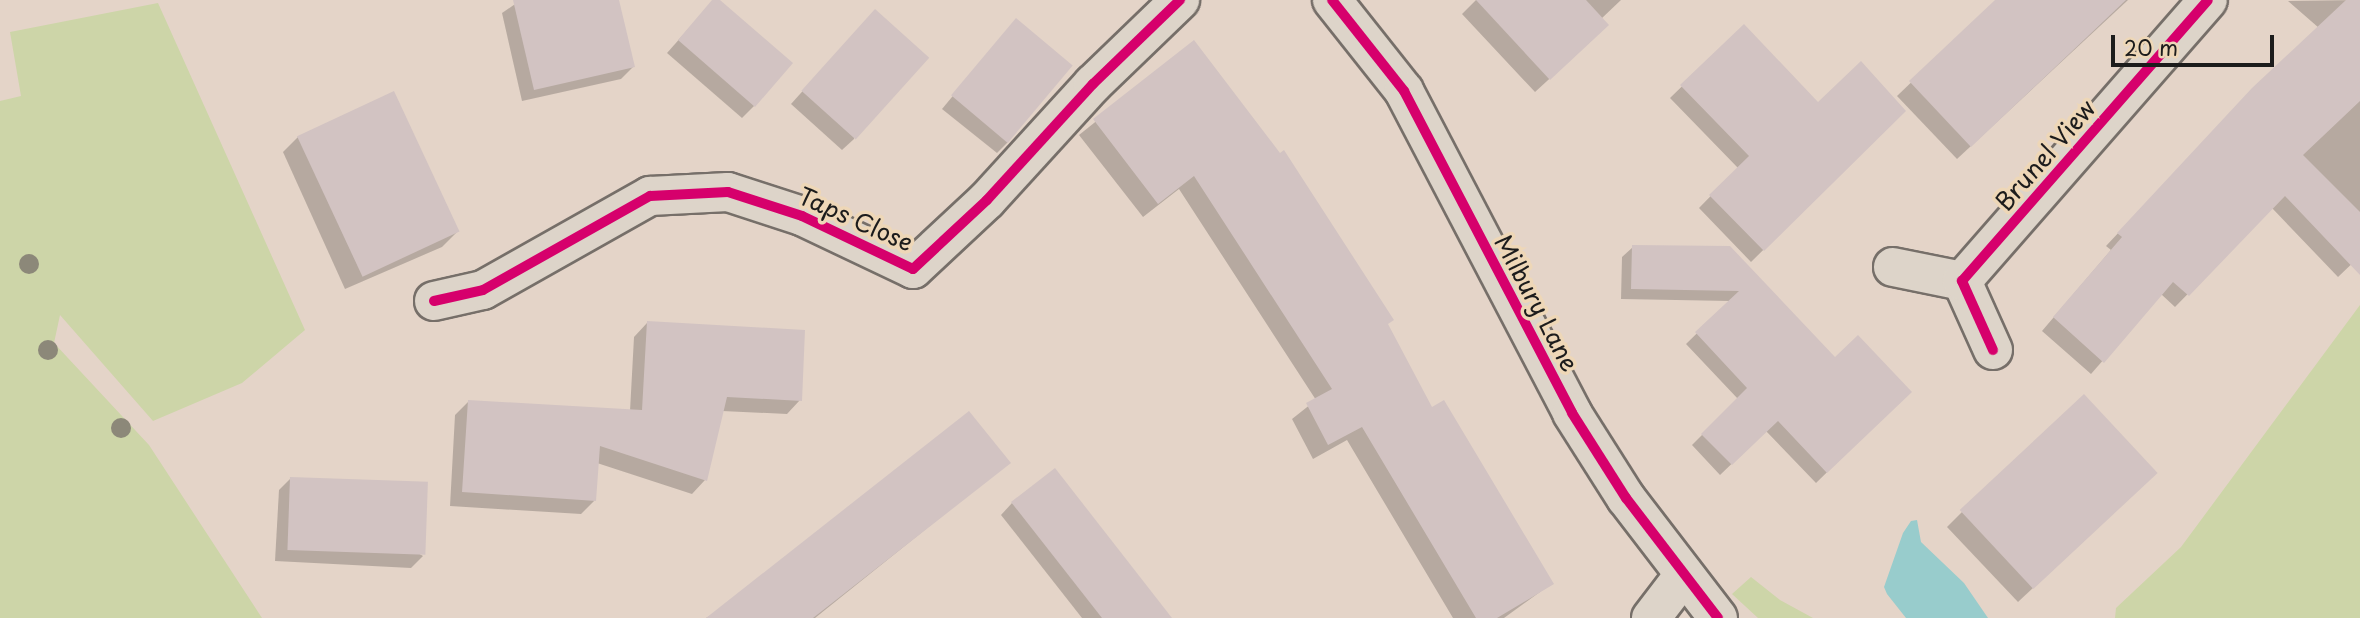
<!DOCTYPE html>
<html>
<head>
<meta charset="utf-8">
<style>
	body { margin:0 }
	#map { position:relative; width:2360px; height:618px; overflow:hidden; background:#e4d4c8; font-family:"Playpen Sans",sans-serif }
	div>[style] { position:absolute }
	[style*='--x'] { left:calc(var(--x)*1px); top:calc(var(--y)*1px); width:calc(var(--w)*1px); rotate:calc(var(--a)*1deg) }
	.green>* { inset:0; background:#cdd5a8 }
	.water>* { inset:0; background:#98cccc }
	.shadow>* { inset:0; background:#0003 }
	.building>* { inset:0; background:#d2c3c2; transform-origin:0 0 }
	.roads { filter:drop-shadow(2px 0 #766f69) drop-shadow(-2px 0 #766f69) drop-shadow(0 2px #766f69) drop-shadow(0 -2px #766f69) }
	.minor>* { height:38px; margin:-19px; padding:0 19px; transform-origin:19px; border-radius:19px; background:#ddd4c9 }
	.cycleway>* { height:10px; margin:-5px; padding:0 5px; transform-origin:5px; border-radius:5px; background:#d6006c }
	.trees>* { width:20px; height:20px; margin:-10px; border-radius:50%; background:#8c8879 }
	span { translate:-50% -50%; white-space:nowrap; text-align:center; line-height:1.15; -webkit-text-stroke:7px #eed7b7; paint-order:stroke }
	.street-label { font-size:24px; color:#1c1c1c }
	.scale { position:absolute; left:2111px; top:35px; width:163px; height:32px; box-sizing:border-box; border:4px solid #1c1c1c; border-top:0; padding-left:9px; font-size:21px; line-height:24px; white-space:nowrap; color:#1c1c1c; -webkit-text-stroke:5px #eed7b7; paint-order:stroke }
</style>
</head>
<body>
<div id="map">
	<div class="green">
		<div style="clip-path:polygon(158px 3px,305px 330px,242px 383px,153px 421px,60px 315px,54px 343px,149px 445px,262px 618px,0 618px,0 101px,21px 96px,10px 32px)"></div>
		<div style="clip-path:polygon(2360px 305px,2360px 618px,2115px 618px,2116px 608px,2181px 547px)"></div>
		<div style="clip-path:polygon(1751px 577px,1780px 600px,1813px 618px,1758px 618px,1732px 594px)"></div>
	</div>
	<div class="water">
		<div style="clip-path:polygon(1917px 520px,1921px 542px,1964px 583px,1988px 618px,1906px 618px,1887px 594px,1884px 587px,1903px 533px,1911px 521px)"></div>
	</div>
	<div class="shadow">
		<div style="clip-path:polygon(521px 0,618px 0,633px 67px,621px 79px,522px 101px,502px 13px)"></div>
		<div style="clip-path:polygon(714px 0,754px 106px,742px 118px,667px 53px)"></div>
		<div style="clip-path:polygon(1476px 0,1621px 0,1601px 19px,1593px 39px,1535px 92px,1462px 14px)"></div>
		<div style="clip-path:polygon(1997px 0,2128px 0,1957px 159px,1897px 96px)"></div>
		<div style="clip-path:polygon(2360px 0,2360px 256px,2338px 277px,2272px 208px,2175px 307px,2161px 294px,2091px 374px,2042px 331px,2111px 250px,2106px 246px,2240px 103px,2319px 28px,2288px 1px)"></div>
		<div style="clip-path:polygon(1016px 20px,1008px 142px,997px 153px,942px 109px)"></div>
		<div style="clip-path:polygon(863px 24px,854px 139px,842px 150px,791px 104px)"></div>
		<div style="clip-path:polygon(1744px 26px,1818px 104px,1904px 111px,1751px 262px,1699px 208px,1738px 168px,1670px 98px)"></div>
		<div style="clip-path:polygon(1194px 43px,1387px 325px,1432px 409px,1551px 584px,1504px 618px,1453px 618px,1347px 440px,1313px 459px,1292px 419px,1316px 400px,1179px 189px,1143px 217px,1079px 135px)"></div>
		<div style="clip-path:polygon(298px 137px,457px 232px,442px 247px,345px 289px,283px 152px)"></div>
		<div style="clip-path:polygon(1633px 247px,1729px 248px,1835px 359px,1910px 391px,1816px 483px,1766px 431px,1720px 475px,1692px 445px,1738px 399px,1686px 344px,1730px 301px,1621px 299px,1622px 257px)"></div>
		<div style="clip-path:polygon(647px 323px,800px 400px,787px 414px,722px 411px,705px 480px,692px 494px,597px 463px,595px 500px,581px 514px,450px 506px,455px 415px,469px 401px,630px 411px,634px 337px)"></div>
		<div style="clip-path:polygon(1008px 463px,815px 618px,706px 618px)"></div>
		<div style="clip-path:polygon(291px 478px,423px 556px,411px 568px,275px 561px,279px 490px)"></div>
		<div style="clip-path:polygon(2141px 487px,2018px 602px,1947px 527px,1962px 512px)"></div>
		<div style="clip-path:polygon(1012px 503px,1170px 618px,1082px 618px,1001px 515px)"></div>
	</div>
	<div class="building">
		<div style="clip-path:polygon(513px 0,619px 0,635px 67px,534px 90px)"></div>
		<div style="clip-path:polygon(712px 0,720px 0,793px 63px,755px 107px,678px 40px)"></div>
		<div style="clip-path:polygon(1476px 0,1586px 0,1609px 25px,1550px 80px)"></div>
		<div style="clip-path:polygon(1995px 0,2126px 0,1971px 147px,1909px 81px)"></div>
		<div style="clip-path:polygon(2346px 0,2360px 0,2360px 101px,2303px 155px,2360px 212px,2360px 275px,2285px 196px,2189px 296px,2173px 282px,2104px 363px,2053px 317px,2122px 237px,2117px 233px,2252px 88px)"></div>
		<div style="left:875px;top:9px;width:73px;height:110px;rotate:42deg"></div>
		<div style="left:1016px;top:18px;width:74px;height:101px;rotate:40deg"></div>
		<div style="clip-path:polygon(1744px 24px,1818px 102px,1861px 61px,1906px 111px,1764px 251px,1709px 195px,1749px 156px,1680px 85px)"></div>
		<div style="clip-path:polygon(1194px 40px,1280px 153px,1284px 150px,1394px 320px,1388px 324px,1432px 407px,1444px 400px,1554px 584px,1497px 618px,1476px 618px,1362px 427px,1328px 445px,1306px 403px,1332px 389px,1194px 176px,1158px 204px,1093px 119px)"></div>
		<div style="left:394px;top:91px;width:155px;height:107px;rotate:65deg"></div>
		<div style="clip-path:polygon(1632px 245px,1730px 246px,1835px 357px,1858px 335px,1912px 392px,1827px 473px,1778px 421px,1732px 465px,1701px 434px,1747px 388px,1695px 332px,1739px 291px,1631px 289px)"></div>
		<div style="clip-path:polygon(647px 321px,805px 330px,802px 401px,727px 397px,707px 481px,600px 446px,596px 501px,462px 492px,468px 400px,642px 410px)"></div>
		<div style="left:2084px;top:394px;width:108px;height:170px;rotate:47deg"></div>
		<div style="clip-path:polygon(969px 411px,1011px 463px,813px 618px,706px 618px)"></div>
		<div style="clip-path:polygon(1055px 468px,1172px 618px,1102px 618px,1011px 502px)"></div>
		<div style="left:290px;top:477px;width:138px;height:73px;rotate:2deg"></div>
	</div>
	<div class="roads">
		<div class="minor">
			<div style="--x:1332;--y:0;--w:116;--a:51.6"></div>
			<div style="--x:1404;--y:91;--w:363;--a:62.4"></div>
			<div style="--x:1572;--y:413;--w:101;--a:57.6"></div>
			<div style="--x:1626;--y:498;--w:151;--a:52.5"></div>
			<div style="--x:1893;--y:267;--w:70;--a:11.5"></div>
			<div style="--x:434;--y:301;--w:50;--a:-12.7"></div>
			<div style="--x:483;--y:290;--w:192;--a:-29.4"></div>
			<div style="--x:650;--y:196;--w:78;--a:-2.9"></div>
			<div style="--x:728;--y:192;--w:78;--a:18"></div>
			<div style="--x:802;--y:216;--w:123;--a:25.5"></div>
			<div style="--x:913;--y:269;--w:101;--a:-43"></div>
			<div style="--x:987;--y:200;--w:157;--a:-47.6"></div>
			<div style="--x:1093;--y:84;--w:121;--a:-44"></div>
			<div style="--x:1993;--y:350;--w:76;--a:-114.2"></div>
			<div style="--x:1962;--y:281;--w:373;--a:-48.8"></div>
			<div style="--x:1651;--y:618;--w:54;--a:-52.5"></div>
		</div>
	</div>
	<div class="cycleway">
		<div style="--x:1332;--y:0;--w:116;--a:51.6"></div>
		<div style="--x:1404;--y:91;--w:363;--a:62.4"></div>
		<div style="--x:1572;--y:413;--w:101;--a:57.6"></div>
		<div style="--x:1626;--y:498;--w:151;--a:52.5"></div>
		<div style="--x:434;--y:301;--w:50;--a:-12.7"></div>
		<div style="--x:483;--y:290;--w:192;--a:-29.4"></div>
		<div style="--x:650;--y:196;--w:78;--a:-2.9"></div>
		<div style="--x:728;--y:192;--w:78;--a:18"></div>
		<div style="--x:802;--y:216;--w:123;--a:25.5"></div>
		<div style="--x:913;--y:269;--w:101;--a:-43"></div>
		<div style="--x:987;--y:200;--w:157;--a:-47.6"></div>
		<div style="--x:1093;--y:84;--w:121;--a:-44"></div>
		<div style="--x:1993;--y:350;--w:76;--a:-114.2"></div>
		<div style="--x:1962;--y:281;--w:373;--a:-48.8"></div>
	</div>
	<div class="trees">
		<div style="left:29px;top:264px"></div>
		<div style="left:48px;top:350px"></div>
		<div style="left:121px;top:428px"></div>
	</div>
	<div class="street-label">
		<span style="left:2045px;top:155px;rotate:-49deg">Brunel View</span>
		<span style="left:856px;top:219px;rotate:24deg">Taps Close</span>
		<span style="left:1537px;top:303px;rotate:62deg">Milbury Lane</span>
	</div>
	<div class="scale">20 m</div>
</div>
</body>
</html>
